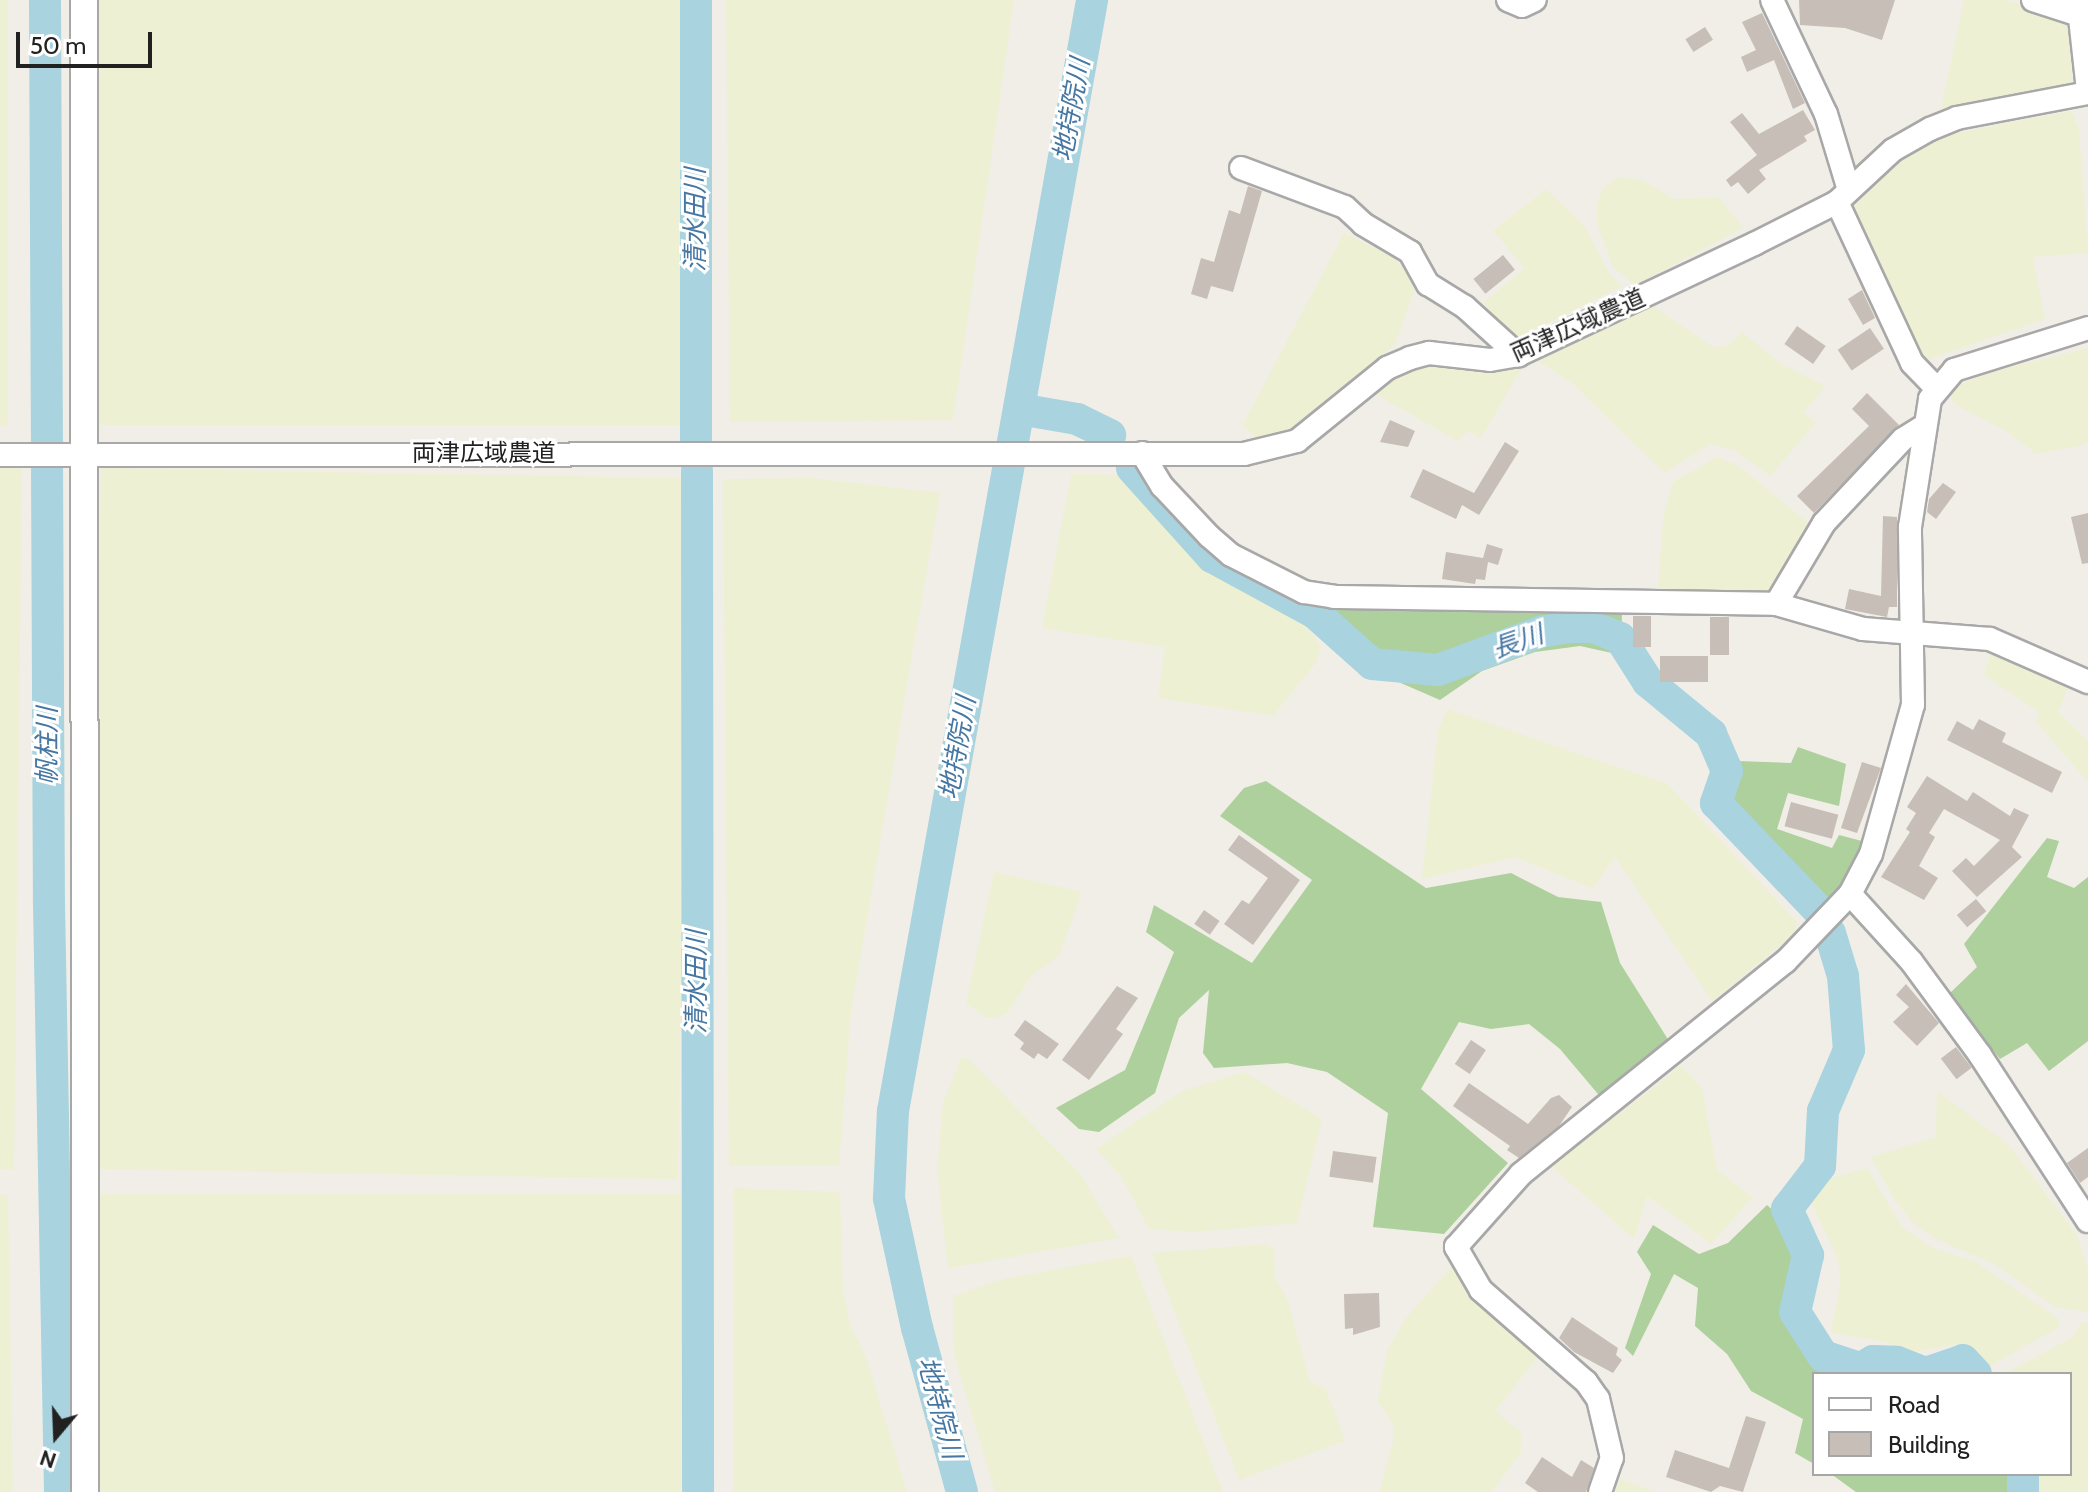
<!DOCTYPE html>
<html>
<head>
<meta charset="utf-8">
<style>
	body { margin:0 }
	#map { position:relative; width:2088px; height:1492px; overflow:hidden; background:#f1eee8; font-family:Cabin,"Noto Sans JP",sans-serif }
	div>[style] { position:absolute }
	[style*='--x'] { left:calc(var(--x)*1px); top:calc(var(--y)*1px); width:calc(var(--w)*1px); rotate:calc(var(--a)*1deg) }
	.farmland>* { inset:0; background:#eef0d3; transform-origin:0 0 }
	.forest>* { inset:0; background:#add09c }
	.river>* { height:32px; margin:-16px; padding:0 16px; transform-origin:16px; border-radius:16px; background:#a8d3df }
	.building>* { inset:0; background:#c6beb7; transform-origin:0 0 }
	.roads { filter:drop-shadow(2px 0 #a8a8a8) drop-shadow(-2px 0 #a8a8a8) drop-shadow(0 2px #a8a8a8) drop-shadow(0 -2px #a8a8a8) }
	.minor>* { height:22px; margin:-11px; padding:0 11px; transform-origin:11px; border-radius:11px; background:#fff }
	.tertiary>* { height:26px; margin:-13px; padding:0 13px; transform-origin:13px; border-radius:13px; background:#fff }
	span { translate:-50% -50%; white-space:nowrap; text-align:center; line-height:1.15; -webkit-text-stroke:6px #fff; paint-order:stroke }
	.street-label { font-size:24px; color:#212121 }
	.water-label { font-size:26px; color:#4676a2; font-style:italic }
	.legend { position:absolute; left:1812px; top:1372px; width:260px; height:104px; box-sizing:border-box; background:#fff; border:2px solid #a6a6a6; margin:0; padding:10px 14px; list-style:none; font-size:24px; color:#212121 }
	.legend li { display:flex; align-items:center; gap:16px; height:40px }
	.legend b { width:40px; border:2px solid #a6a6a6 }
	.north { position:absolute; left:16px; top:1396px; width:80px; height:80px; -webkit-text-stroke:6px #fff; paint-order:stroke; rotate:199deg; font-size:22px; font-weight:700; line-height:32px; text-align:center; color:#212121 }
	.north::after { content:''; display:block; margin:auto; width:28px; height:36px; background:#212121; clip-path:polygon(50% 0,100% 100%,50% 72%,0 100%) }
	.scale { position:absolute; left:16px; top:32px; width:136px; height:36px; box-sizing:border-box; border:4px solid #212121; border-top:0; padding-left:10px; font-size:24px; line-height:28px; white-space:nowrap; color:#212121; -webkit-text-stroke:6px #fff; paint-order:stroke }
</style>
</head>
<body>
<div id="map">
	<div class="farmland">
		<div style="left:0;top:0;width:8px;height:426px"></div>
		<div style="left:96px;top:0;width:590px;height:425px"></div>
		<div style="clip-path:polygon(726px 0,1014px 0,953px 420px,730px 422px)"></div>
		<div style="clip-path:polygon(1964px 0,2006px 0,2068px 21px,2072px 83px,1941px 109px)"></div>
		<div style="clip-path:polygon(2071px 111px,2079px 129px,2088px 253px,2033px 257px,2045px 319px,1921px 362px,1847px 205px,1917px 149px,1951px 134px)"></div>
		<div style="clip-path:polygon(1618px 177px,1642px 180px,1675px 199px,1719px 197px,1743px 228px,1635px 285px,1613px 267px,1599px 230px,1596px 207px,1603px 188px)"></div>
		<div style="clip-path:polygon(1546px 189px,1584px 225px,1609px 273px,1622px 286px,1515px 340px,1484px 312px,1488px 308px,1484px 302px,1525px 268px,1493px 231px)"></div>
		<div style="clip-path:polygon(1344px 233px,1392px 256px,1411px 277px,1414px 292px,1395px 344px,1315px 417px,1293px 431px,1260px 440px,1242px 426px)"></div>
		<div style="clip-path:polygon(1653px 306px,1713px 347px,1727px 346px,1742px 332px,1781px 364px,1826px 386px,1803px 412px,1816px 423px,1770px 476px,1734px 450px,1711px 444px,1664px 473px,1572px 383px,1538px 361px)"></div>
		<div style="clip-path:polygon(2088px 348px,2088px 442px,2079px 446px,2036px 454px,2008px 432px,1954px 404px,1951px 397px,1955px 387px,1987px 373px)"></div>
		<div style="clip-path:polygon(1437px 364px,1491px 371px,1522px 368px,1481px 438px,1469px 431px,1457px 441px,1374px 393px,1405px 371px)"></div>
		<div style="clip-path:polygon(1717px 457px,1739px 466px,1812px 526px,1773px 596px,1658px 588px,1663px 518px,1673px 482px)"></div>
		<div style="clip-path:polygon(0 468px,22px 468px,14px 1169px,0 1169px)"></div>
		<div style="left:101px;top:468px;width:589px;height:701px;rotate:1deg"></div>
		<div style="clip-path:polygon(1071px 474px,1125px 475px,1204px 568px,1297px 617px,1311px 633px,1321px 646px,1316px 663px,1273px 716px,1158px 698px,1165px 647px,1042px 628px)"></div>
		<div style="clip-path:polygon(812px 478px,940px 493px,851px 1012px,839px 1165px,729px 1165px,723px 479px)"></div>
		<div style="clip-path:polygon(1992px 649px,2068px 688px,2058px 712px,2088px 741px,2088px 782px,2036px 722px,2039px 712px,1984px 675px)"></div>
		<div style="clip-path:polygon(1447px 709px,1668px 784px,1797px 922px,1792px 936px,1712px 1001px,1615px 857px,1593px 889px,1516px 857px,1422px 879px,1438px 730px)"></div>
		<div style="clip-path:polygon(994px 872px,1082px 892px,1059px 956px,1032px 975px,1008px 1012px,997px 1018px,985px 1017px,966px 1003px)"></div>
		<div style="clip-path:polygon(961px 1058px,969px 1059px,1081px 1175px,1119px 1238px,948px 1268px,937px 1170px,943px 1103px)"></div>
		<div style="clip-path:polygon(1681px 1066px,1702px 1088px,1717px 1170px,1753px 1197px,1711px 1244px,1647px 1196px,1634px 1239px,1551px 1166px)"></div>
		<div style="clip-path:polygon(1244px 1072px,1322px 1119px,1297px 1223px,1193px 1232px,1149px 1229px,1120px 1175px,1096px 1149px,1182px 1091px)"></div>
		<div style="clip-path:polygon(1937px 1091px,2008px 1144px,2077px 1235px,2088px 1270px,2088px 1312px,2055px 1307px,1994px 1264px,1934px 1238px,1913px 1223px,1895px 1200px,1871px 1157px,1936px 1137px)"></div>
		<div style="clip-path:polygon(1867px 1168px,1902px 1227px,1933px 1248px,1976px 1262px,2060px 1320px,2058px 1328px,1988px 1367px,1965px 1343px,1907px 1353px,1889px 1343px,1831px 1332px,1841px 1279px,1837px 1257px,1810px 1200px,1828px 1179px)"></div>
		<div style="clip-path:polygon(734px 1188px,840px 1192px,843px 1291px,850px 1324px,867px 1360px,907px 1492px,733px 1492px)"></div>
		<div style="left:691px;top:1194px;width:298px;height:595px;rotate:90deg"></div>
		<div style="clip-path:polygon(0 1195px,8px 1195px,13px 1492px,0 1492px)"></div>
		<div style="clip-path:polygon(1267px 1244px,1274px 1249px,1275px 1277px,1288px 1301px,1310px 1382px,1326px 1389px,1345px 1441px,1239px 1480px,1152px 1253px)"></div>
		<div style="clip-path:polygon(1131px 1256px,1223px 1492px,995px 1492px,954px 1354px,953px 1296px,1006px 1278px)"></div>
		<div style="clip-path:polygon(1453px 1265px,1470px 1293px,1538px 1357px,1495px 1411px,1521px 1432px,1521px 1452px,1492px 1492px,1379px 1492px,1393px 1442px,1393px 1425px,1378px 1401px,1387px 1351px,1405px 1319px)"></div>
		<div style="clip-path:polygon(2081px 1323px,2088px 1323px,2088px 1492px,2038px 1492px,2038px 1474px,2070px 1474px,2070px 1374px,2004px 1374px,2073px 1337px)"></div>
		<div style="clip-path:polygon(1620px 1479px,1656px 1492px,1614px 1492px)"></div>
	</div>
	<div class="forest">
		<div style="clip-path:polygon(1307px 599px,1622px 611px,1621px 655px,1580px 646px,1535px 652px,1482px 671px,1440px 700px,1350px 661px,1301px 611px)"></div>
		<div style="clip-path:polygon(1798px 747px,1846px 764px,1839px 806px,1788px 793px,1777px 829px,1832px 848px,1839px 835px,1862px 841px,1860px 859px,1827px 909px,1728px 808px,1737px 761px,1791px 763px)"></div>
		<div style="clip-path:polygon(1266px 781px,1426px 888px,1511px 873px,1558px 897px,1601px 902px,1620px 963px,1669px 1041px,1603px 1100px,1560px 1049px,1529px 1024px,1491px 1029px,1459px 1022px,1421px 1089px,1508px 1163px,1444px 1234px,1373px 1227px,1388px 1113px,1327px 1072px,1287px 1063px,1214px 1068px,1203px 1053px,1209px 990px,1179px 1018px,1155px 1093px,1099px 1132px,1079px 1129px,1056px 1108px,1125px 1070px,1174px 952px,1146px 932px,1154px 905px,1252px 963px,1312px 880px,1220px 816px,1244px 788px)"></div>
		<div style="clip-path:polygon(2047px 838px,2059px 841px,2047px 877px,2074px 888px,2088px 877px,2088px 1041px,2049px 1071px,2027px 1043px,2000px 1059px,1949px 994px,1977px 967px,1964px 944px)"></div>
		<div style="clip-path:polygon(1767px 1205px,1783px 1219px,1801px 1257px,1788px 1313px,1807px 1354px,1827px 1368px,1863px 1374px,1814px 1374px,1814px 1464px,1795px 1453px,1803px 1419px,1751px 1391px,1727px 1354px,1695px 1326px,1698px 1288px,1674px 1274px,1633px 1356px,1625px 1348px,1651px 1274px,1637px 1252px,1653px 1225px,1699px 1254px,1728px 1243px)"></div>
		<div style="clip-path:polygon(1831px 1474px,2014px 1474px,2017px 1492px,1856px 1492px)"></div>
	</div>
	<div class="river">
		<div style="--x:45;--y:0;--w:904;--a:89.75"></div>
		<div style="--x:49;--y:904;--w:588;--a:88.93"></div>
		<div style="--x:696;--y:0;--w:440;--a:90"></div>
		<div style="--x:1019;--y:409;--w:59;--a:9.8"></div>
		<div style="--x:1077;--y:419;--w:37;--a:26"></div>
		<div style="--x:1132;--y:468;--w:120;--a:48"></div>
		<div style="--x:1212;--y:557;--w:117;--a:28.5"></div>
		<div style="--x:1315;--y:613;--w:76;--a:41.8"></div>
		<div style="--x:1372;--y:664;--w:66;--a:5.2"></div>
		<div style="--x:1438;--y:670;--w:109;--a:-20.4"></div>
		<div style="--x:1540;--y:632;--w:28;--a:-10"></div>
		<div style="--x:1568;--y:627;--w:25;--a:0"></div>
		<div style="--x:1593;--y:627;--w:29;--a:22"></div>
		<div style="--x:1620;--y:638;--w:52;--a:57.5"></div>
		<div style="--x:1648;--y:682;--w:82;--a:39.5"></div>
		<div style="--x:1711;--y:734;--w:40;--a:66.6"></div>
		<div style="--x:1727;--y:771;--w:34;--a:109"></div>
		<div style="--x:1716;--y:803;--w:151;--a:46.3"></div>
		<div style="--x:697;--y:471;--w:1021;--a:89.94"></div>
		<div style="--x:1830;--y:933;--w:45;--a:73.2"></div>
		<div style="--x:1843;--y:976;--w:74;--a:85.4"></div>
		<div style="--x:1849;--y:1050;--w:66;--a:113.1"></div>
		<div style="--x:1823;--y:1111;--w:55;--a:93.1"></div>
		<div style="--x:1820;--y:1166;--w:54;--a:127.5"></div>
		<div style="--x:1787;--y:1209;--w:51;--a:65.5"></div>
		<div style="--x:1808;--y:1255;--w:58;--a:102.8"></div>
		<div style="--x:1795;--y:1312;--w:52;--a:57.5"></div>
		<div style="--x:1823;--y:1356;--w:40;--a:18"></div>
		<div style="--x:1861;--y:1368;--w:14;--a:-30"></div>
		<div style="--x:1873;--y:1361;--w:24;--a:2"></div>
		<div style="--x:1897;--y:1362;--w:31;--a:21"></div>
		<div style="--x:1926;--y:1373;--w:39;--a:-19"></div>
		<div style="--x:1963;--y:1360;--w:19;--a:47"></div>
		<div style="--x:962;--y:1492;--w:170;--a:-105.3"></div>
		<div style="--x:917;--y:1328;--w:133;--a:-102.2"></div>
		<div style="--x:889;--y:1198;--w:87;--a:-87.4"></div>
		<div style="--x:893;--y:1111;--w:1129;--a:-79.84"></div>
		<div style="--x:2023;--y:1492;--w:18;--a:-90"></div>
	</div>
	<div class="building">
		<div style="clip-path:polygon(1799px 0,1895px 0,1882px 40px,1845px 28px,1800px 25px)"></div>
		<div style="clip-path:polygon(1762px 13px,1805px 103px,1793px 109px,1774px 60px,1747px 72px,1741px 57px,1756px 50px,1742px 22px)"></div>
		<div style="left:1705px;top:27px;width:15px;height:23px;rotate:58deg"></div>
		<div style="clip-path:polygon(1803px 110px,1815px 130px,1804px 136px,1807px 141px,1759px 170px,1766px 179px,1748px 194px,1738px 182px,1731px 187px,1726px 180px,1757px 155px,1730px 122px,1742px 113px,1759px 134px)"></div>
		<div style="clip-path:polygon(1248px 186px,1262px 191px,1233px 292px,1211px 286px,1207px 299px,1191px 294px,1201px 258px,1214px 262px,1229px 210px,1240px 214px)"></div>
		<div style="left:1503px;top:255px;width:19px;height:38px;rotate:51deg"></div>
		<div style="clip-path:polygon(1862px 290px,1875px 318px,1863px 325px,1848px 299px)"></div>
		<div style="left:1797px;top:326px;width:35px;height:22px;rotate:35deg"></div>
		<div style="left:1870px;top:328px;width:25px;height:39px;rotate:56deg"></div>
		<div style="clip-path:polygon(1867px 393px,1899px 425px,1814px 513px,1797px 496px,1869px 426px,1852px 409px)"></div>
		<div style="clip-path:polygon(1390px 420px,1415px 431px,1408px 447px,1380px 442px)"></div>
		<div style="clip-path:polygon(1505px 442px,1519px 451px,1479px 515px,1462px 505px,1456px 519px,1410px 497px,1423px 469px,1474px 493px)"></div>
		<div style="clip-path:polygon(1943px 483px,1956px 492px,1936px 519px,1927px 512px,1929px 499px)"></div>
		<div style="clip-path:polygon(2088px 513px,2088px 563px,2082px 564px,2071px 517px)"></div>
		<div style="clip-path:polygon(1883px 516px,1897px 517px,1897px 607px,1889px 607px,1887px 617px,1845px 609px,1849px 589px,1881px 596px)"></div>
		<div style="clip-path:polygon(1487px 544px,1503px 549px,1498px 565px,1488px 562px,1485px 580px,1476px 579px,1475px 584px,1442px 579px,1446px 552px,1483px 558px)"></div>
		<div style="left:1633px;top:616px;width:18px;height:31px"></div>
		<div style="left:1710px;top:617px;width:19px;height:38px"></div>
		<div style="left:1660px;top:656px;width:48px;height:26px"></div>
		<div style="clip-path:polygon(1979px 719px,2006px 733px,2002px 742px,2062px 772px,2052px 793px,1947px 740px,1957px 721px,1973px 730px)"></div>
		<div style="clip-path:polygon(1862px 762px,1881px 768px,1857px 833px,1841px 828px)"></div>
		<div style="clip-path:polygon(1927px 776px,1967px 801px,1973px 792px,2010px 816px,2014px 808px,2029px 815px,2012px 847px,2022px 857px,1977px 897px,1952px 871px,1966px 858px,1974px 866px,2000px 840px,1944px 809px,1929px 833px,1935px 837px,1919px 866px,1938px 878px,1924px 900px,1881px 877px,1910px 832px,1906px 829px,1916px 813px,1907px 807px)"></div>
		<div style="left:1791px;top:802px;width:49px;height:25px;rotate:15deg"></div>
		<div style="clip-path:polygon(1239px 835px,1300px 880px,1253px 945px,1224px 924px,1242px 900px,1249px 904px,1268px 878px,1228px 850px)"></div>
		<div style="left:1976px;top:899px;width:16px;height:25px;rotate:50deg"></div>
		<div style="left:1204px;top:910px;width:19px;height:17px;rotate:35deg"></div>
		<div style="clip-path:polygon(1906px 984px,1939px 1023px,1917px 1046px,1893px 1022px,1909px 1007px,1896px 995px)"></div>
		<div style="clip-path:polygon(1117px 986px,1138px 998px,1116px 1029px,1123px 1034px,1089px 1080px,1062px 1060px)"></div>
		<div style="clip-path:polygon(1025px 1020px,1059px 1044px,1047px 1059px,1038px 1053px,1034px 1059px,1020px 1049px,1024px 1043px,1014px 1035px)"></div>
		<div style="left:1471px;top:1040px;width:18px;height:29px;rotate:34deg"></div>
		<div style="left:1956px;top:1047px;width:26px;height:19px;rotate:53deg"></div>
		<div style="clip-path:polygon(1469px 1083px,1528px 1124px,1551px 1098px,1559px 1095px,1572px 1107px,1559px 1126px,1519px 1158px,1507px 1150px,1510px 1146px,1453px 1106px)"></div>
		<div style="clip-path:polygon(2088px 1148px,2088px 1177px,2080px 1183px,2067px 1163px)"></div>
		<div style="left:1333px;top:1151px;width:44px;height:26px;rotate:8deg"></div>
		<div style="clip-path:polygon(1379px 1293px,1380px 1327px,1353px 1335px,1353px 1328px,1345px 1329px,1344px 1294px)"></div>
		<div style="clip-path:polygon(1572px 1317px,1618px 1348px,1616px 1355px,1622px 1360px,1613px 1373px,1574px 1352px,1559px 1338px)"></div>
		<div style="clip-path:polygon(1746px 1416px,1766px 1422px,1743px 1492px,1720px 1486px,1711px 1492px,1666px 1477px,1675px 1450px,1729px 1468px)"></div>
		<div style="clip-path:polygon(1542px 1457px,1572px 1477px,1581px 1460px,1594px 1468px,1586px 1492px,1538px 1492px,1525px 1483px)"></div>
	</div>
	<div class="roads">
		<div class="minor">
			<div style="--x:1508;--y:0;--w:15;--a:23"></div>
			<div style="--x:1522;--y:6;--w:14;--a:-25"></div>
			<div style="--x:1772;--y:0;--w:126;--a:64.7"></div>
			<div style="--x:1826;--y:114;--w:79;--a:73.2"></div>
			<div style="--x:2033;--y:0;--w:48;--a:18.1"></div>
			<div style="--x:2078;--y:0;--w:91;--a:83.7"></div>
			<div style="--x:1241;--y:168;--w:111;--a:20.6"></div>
			<div style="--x:1345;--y:207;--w:25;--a:43"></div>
			<div style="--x:1363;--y:224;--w:55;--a:30.8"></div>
			<div style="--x:1410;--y:252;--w:37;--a:61"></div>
			<div style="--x:1428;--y:284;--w:44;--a:31.9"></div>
			<div style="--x:1465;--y:307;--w:72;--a:42.2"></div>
			<div style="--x:1837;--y:202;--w:178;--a:65"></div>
			<div style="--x:1912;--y:363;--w:35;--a:46"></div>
			<div style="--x:1142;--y:453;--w:39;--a:59"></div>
			<div style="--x:1162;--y:486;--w:69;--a:46.8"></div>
			<div style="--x:1209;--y:536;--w:29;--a:41"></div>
			<div style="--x:1231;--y:555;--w:82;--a:26.9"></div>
			<div style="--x:1304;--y:592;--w:30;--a:9"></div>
			<div style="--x:1334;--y:597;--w:442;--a:0.9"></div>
			<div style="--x:1776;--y:604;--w:91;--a:16"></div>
			<div style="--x:1863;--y:629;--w:127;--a:4.5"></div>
			<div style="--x:1990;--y:639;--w:107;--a:23.7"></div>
			<div style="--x:0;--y:455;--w:1244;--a:-0.05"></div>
			<div style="--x:1244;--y:454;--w:55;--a:-13.8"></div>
			<div style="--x:1297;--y:441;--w:116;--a:-39"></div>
			<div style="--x:1387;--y:368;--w:25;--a:-23"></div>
			<div style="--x:1410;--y:358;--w:20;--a:-15"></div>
			<div style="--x:1429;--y:353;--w:61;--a:6.5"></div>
			<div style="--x:1490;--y:360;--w:28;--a:-10"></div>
			<div style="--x:1518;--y:355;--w:261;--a:-25.2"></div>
			<div style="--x:1754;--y:244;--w:93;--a:-26.8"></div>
			<div style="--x:1837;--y:202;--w:76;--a:-42.9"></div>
			<div style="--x:1893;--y:150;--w:43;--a:-29.6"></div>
			<div style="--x:1930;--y:129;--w:29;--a:-22"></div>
			<div style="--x:1957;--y:118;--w:133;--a:-10.8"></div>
			<div style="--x:1776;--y:604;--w:94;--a:-59.3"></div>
			<div style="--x:1824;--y:523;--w:115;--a:-46.8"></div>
			<div style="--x:1903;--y:439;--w:26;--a:-32"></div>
			<div style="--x:1850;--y:894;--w:91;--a:47.7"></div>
			<div style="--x:1911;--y:961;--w:117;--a:53.7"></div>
			<div style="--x:1980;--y:1055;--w:198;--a:57"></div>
			<div style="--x:1600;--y:1492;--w:36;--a:-71"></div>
			<div style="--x:1612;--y:1458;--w:61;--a:-103.3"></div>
			<div style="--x:1598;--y:1399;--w:21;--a:-125"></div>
			<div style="--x:1586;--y:1382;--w:140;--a:-138.8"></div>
			<div style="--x:1481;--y:1290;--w:50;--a:-120.2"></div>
			<div style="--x:1456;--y:1247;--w:98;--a:-48.3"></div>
			<div style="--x:1521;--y:1174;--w:339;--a:-38.8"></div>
			<div style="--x:1785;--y:962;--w:94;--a:-46.3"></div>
			<div style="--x:1850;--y:894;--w:45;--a:-62.3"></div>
			<div style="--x:1871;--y:854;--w:155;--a:-74.3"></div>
			<div style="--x:1913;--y:705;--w:178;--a:-91"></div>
			<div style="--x:1910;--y:527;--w:130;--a:-81.1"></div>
			<div style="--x:1930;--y:399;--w:38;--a:-50"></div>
			<div style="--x:1954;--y:370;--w:140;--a:-17.4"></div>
		</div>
		<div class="tertiary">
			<div style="--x:84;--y:0;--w:1492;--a:89.96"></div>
		</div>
	</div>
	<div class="street-label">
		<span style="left:1578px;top:325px;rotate:-24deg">両津広域農道</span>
		<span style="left:484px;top:453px">両津広域農道</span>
	</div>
	<div class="water-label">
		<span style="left:1072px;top:110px;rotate:-80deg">地持院川</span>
		<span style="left:696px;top:220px;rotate:-90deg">清水田川</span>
		<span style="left:1518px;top:642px;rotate:-19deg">長川</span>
		<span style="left:48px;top:746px;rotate:-90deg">帆柱川</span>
		<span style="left:958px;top:748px;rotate:-80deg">地持院川</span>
		<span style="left:697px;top:982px;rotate:-90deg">清水田川</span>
		<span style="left:939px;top:1408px;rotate:75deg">地持院川</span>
	</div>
	<ul class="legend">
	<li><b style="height:10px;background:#fff"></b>Road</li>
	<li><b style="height:22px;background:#c6beb7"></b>Building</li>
	</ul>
	<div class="north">N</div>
	<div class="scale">50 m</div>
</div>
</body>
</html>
